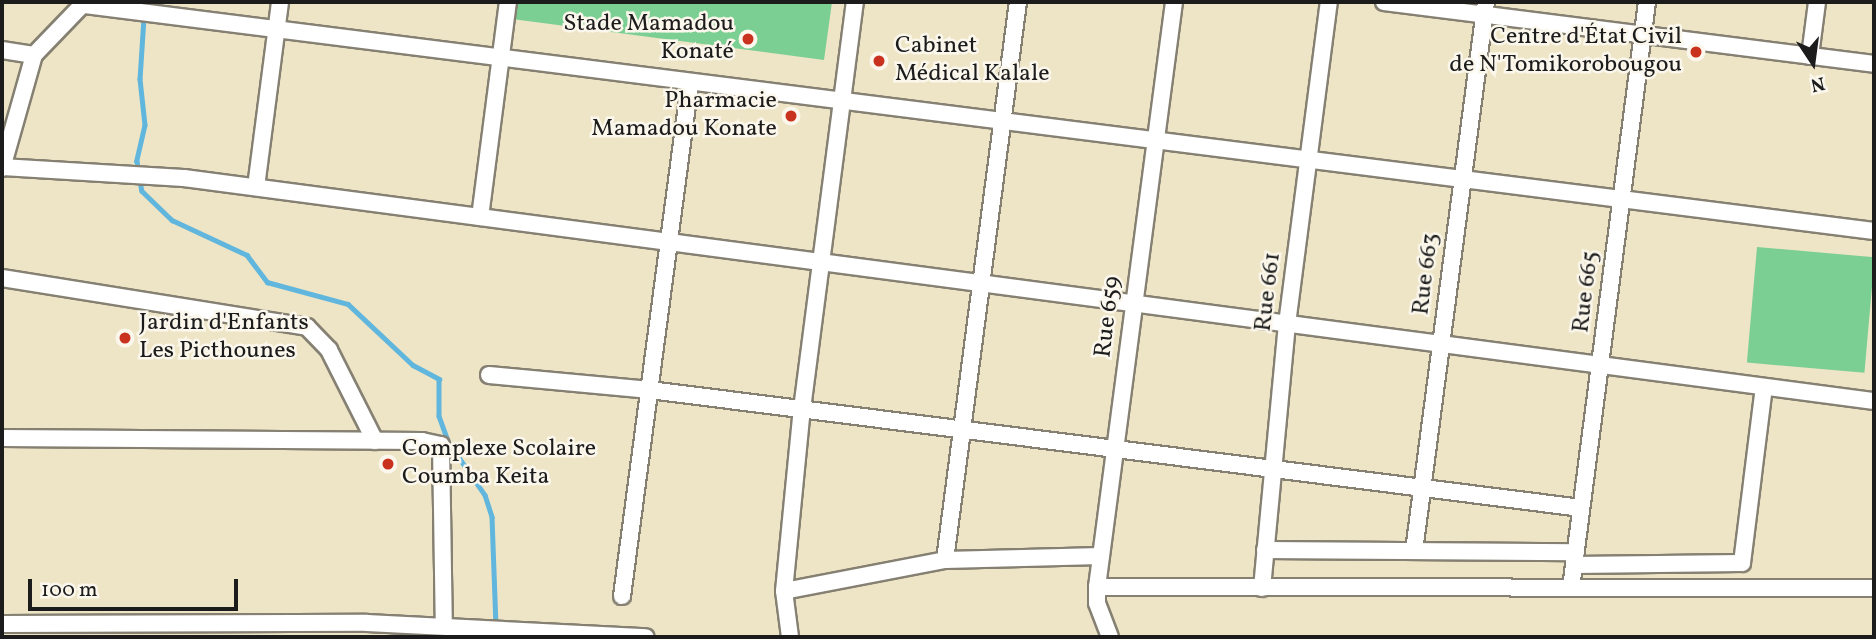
<!DOCTYPE html>
<html>
<head>
<meta charset="utf-8">
<style>
	body { margin:0 }
	#map { position:relative; width:1876px; height:639px; overflow:hidden; background:#eee5c7; font-family:Vollkorn,serif }
	div>[style] { position:absolute }
	[style*='--x'] { left:calc(var(--x)*1px); top:calc(var(--y)*1px); width:calc(var(--w)*1px); rotate:calc(var(--a)*1deg) }
	.green>* { inset:0; background:#7bcf92; transform-origin:0 0 }
	.stream>* { height:4.5px; margin:-2.25px; padding:0 2.25px; transform-origin:2.25px; border-radius:2.25px; background:#60b6dc }
	.roads { filter:drop-shadow(2px 0 #858072) drop-shadow(-2px 0 #858072) drop-shadow(0 2px #858072) drop-shadow(0 -2px #858072) }
	.minor>* { height:16px; margin:-8px; padding:0 8px; transform-origin:8px; border-radius:8px; background:#fff }
	.dots>* { width:19px; height:19px; translate:-50% -50%; box-sizing:border-box; border:4px solid #fbf7ec; border-radius:50% }
	span { translate:-50% -50%; white-space:nowrap; text-align:center; line-height:1.15; -webkit-text-stroke:5px #fbf7ec; paint-order:stroke }
	.poi-label { font-size:24px; color:#1c1c1c }
	.right { translate:-100% -50%; text-align:right }
	.left { translate:0 -50%; text-align:left }
	.street-label { font-size:24px; color:#1c1c1c }
	.frame { position:absolute; inset:0; border:4px solid #1c1c1c; pointer-events:none }
	.north { position:absolute; left:1778px; top:28px; width:70px; height:70px; -webkit-text-stroke:5px #fbf7ec; paint-order:stroke; rotate:167deg; font-size:19px; font-weight:700; line-height:28px; text-align:center; color:#1c1c1c }
	.north::after { content:''; display:block; margin:auto; width:24px; height:32px; background:#1c1c1c; clip-path:polygon(50% 0,100% 100%,50% 72%,0 100%) }
	.scale { position:absolute; left:28px; top:579px; width:210px; height:32px; box-sizing:border-box; border:4px solid #1c1c1c; border-top:0; padding-left:9px; font-size:21px; line-height:24px; white-space:nowrap; color:#1c1c1c; -webkit-text-stroke:5px #fbf7ec; paint-order:stroke }
</style>
</head>
<body>
<div id="map">
	<div class="green">
		<div style="clip-path:polygon(514px 2px,832px 2px,824px 60px,512px 19px)"></div>
		<div style="left:1757px;top:247px;width:118px;height:116px;rotate:5deg"></div>
	</div>
	<div class="stream">
		<div style="--x:145;--y:2;--w:77;--a:93.7"></div>
		<div style="--x:140;--y:79;--w:46;--a:83.8"></div>
		<div style="--x:145;--y:125;--w:37;--a:103"></div>
		<div style="--x:137;--y:161;--w:30;--a:81"></div>
		<div style="--x:142;--y:191;--w:42;--a:44"></div>
		<div style="--x:172;--y:220;--w:83;--a:25"></div>
		<div style="--x:247;--y:255;--w:34;--a:53"></div>
		<div style="--x:267;--y:282;--w:84;--a:15.2"></div>
		<div style="--x:348;--y:304;--w:89;--a:43.2"></div>
		<div style="--x:413;--y:365;--w:30;--a:28"></div>
		<div style="--x:439;--y:379;--w:37;--a:90"></div>
		<div style="--x:439;--y:416;--w:29;--a:70"></div>
		<div style="--x:449;--y:443;--w:63;--a:55.3"></div>
		<div style="--x:485;--y:495;--w:23;--a:72"></div>
		<div style="--x:492;--y:517;--w:109;--a:87.9"></div>
	</div>
	<div class="roads">
		<div class="minor">
			<div style="--x:1384;--y:2;--w:494;--a:7.2"></div>
			<div style="--x:85;--y:5;--w:1803;--a:7.2"></div>
			<div style="--x:2;--y:50;--w:32;--a:9"></div>
			<div style="--x:1810;--y:56;--w:54;--a:-82.6"></div>
			<div style="--x:2;--y:167;--w:182;--a:3.5"></div>
			<div style="--x:184;--y:178;--w:1705;--a:7.52"></div>
			<div style="--x:2;--y:168;--w:117;--a:-74.2"></div>
			<div style="--x:34;--y:55;--w:74;--a:-46.1"></div>
			<div style="--x:256;--y:187;--w:187;--a:-82.6"></div>
			<div style="--x:480;--y:217;--w:217;--a:-82.6"></div>
			<div style="--x:2;--y:278;--w:309;--a:9.1"></div>
			<div style="--x:307;--y:327;--w:32;--a:46"></div>
			<div style="--x:329;--y:350;--w:102;--a:63.2"></div>
			<div style="--x:489;--y:375;--w:162;--a:5.3"></div>
			<div style="--x:650;--y:390;--w:938;--a:7.22"></div>
			<div style="--x:2;--y:438;--w:420;--a:0.4"></div>
			<div style="--x:422;--y:441;--w:19;--a:12"></div>
			<div style="--x:441;--y:445;--w:181;--a:89.1"></div>
			<div style="--x:1265;--y:550;--w:311;--a:0.4"></div>
			<div style="--x:1414;--y:551;--w:554;--a:-82.53"></div>
			<div style="--x:945;--y:560;--w:563;--a:-82.55"></div>
			<div style="--x:1574;--y:565;--w:168;--a:-0.7"></div>
			<div style="--x:1742;--y:563;--w:177;--a:-82.9"></div>
			<div style="--x:1097;--y:587;--w:777;--a:0.07"></div>
			<div style="--x:1262;--y:588;--w:265;--a:-84.6"></div>
			<div style="--x:1287;--y:324;--w:325;--a:-82.6"></div>
			<div style="--x:1571;--y:588;--w:591;--a:-82.61"></div>
			<div style="--x:784;--y:591;--w:164;--a:-10.9"></div>
			<div style="--x:945;--y:560;--w:156;--a:-1.5"></div>
			<div style="--x:622;--y:596;--w:518;--a:-82.46"></div>
			<div style="--x:2;--y:624;--w:365;--a:-0.2"></div>
			<div style="--x:367;--y:623;--w:279;--a:2.9"></div>
			<div style="--x:790;--y:637;--w:46;--a:-97.4"></div>
			<div style="--x:784;--y:591;--w:183;--a:-84.4"></div>
			<div style="--x:802;--y:409;--w:410;--a:-82.6"></div>
			<div style="--x:1110;--y:637;--w:36;--a:-111"></div>
			<div style="--x:1097;--y:603;--w:16;--a:-90"></div>
			<div style="--x:1097;--y:587;--w:590;--a:-82.5"></div>
		</div>
	</div>
	<div class="dots">
		<div style="left:748px;top:39px;background:#c8321e"></div>
		<div style="left:1696px;top:52px;background:#c8321e"></div>
		<div style="left:879px;top:61px;background:#c8321e"></div>
		<div style="left:791px;top:116px;background:#c8321e"></div>
		<div style="left:125px;top:338px;background:#c8321e"></div>
		<div style="left:388px;top:464px;background:#c8321e"></div>
	</div>
	<div class="poi-label">
		<span class="right" style="left:734px;top:39px">Stade Mamadou<br>Konaté</span>
		<span class="right" style="left:1682px;top:52px">Centre d'État Civil<br>de N'Tomikorobougou</span>
		<span class="left" style="left:895px;top:61px">Cabinet<br>Médical Kalale</span>
		<span class="right" style="left:777px;top:116px">Pharmacie<br>Mamadou Konate</span>
		<span class="left" style="left:139px;top:338px">Jardin d'Enfants<br>Les Picthounes</span>
		<span class="left" style="left:402px;top:464px">Complexe Scolaire<br>Coumba Keita</span>
	</div>
	<div class="street-label">
		<span style="left:1427px;top:274px;rotate:-83deg">Rue 663</span>
		<span style="left:1269px;top:292px;rotate:-83deg">Rue 661</span>
		<span style="left:1587px;top:292px;rotate:-83deg">Rue 665</span>
		<span style="left:1109px;top:317px;rotate:-83deg">Rue 659</span>
	</div>
	<div class="frame"></div>
	<div class="north">N</div>
	<div class="scale">100 m</div>
</div>
</body>
</html>
